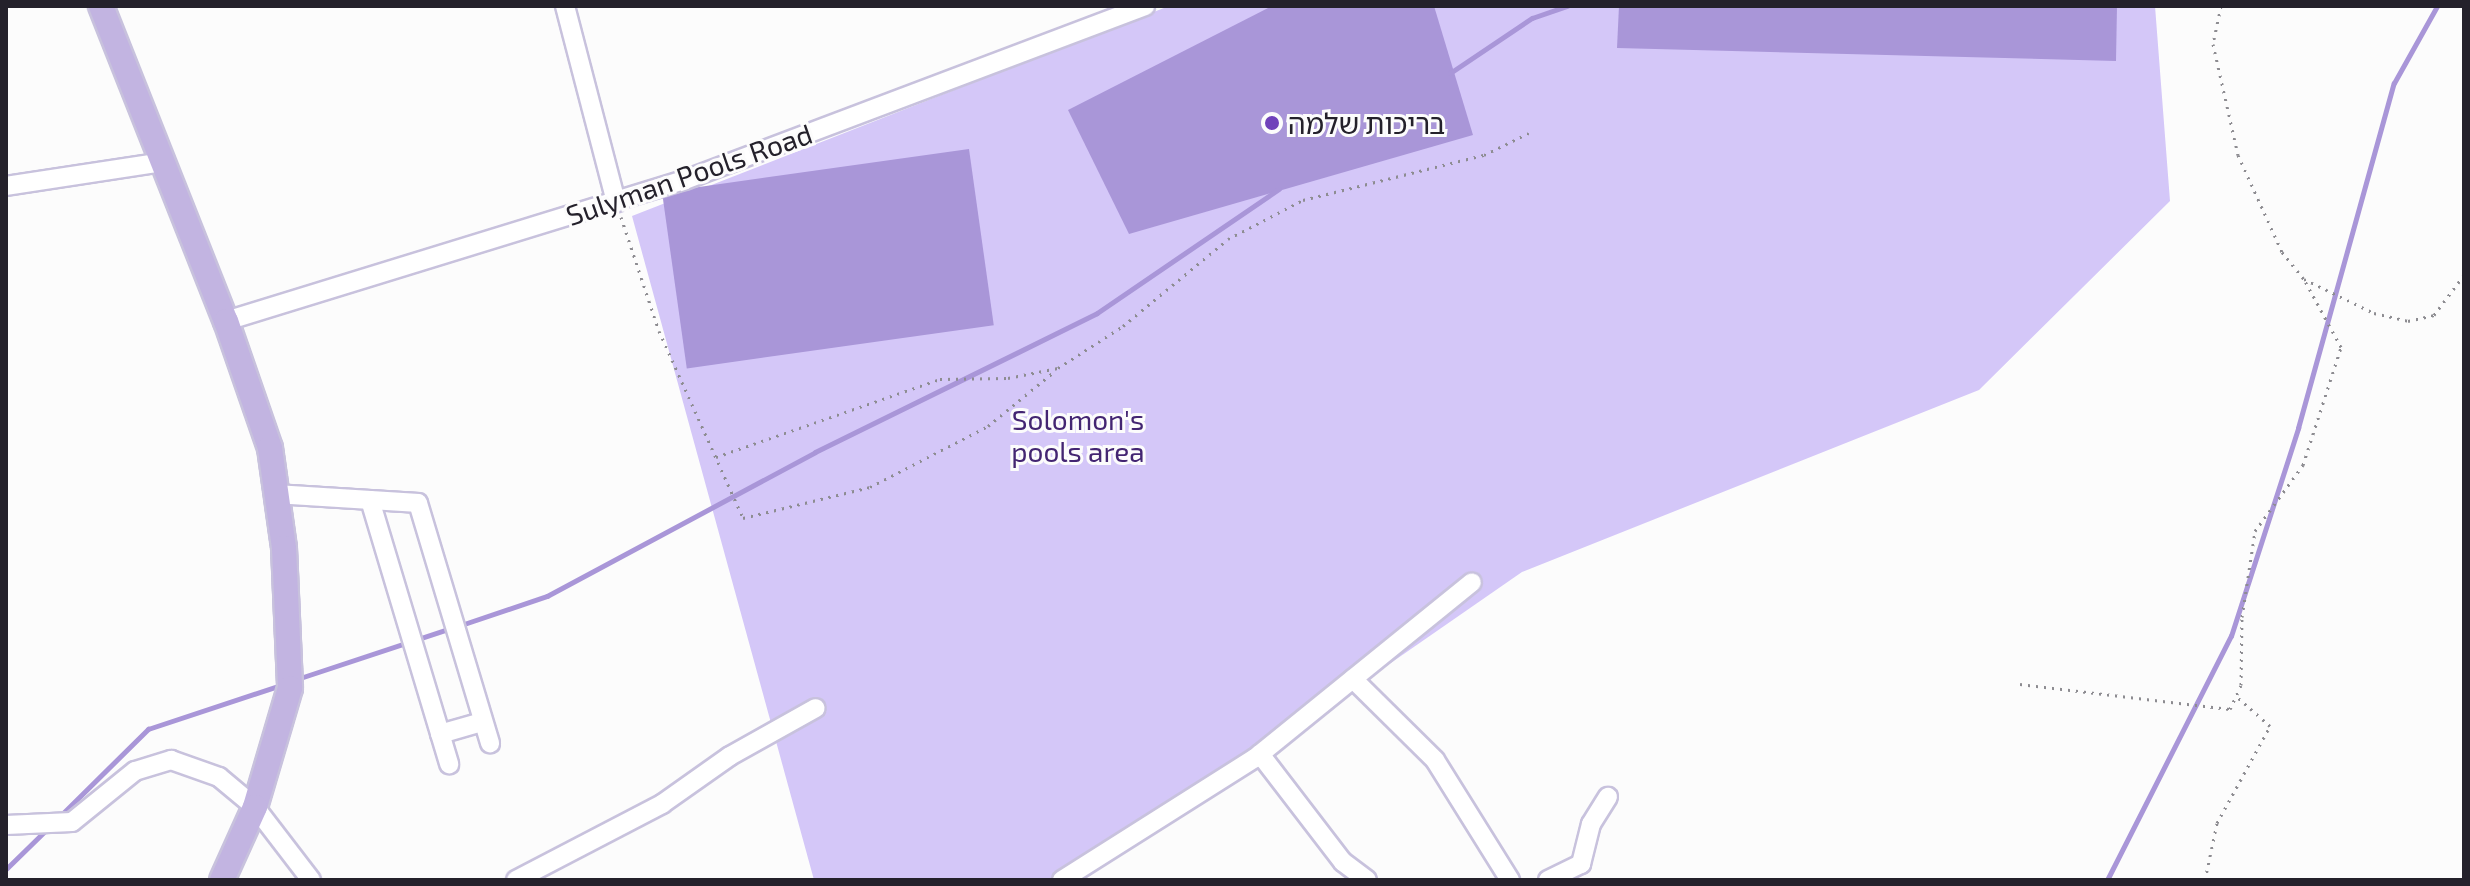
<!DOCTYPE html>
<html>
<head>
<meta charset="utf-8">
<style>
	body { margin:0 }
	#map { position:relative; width:2470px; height:886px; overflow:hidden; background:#fcfcfc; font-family:"Exo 2","Noto Sans Hebrew",sans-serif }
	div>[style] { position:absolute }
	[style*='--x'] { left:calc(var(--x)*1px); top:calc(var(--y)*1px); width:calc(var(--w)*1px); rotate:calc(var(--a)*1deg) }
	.green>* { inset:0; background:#d4c7f8 }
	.water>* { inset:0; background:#a996d8; transform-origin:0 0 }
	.stream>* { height:5px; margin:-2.5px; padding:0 2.5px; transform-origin:2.5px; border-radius:2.5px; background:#a996d8 }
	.path>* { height:3px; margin-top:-1.5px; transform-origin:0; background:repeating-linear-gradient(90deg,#8d8c91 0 2px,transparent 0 8px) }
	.roads { filter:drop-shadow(2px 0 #c8c2dd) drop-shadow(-2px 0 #c8c2dd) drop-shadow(0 2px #c8c2dd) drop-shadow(0 -2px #c8c2dd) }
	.minor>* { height:18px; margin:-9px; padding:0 9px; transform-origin:9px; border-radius:9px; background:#fff }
	.major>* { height:24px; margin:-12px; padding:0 12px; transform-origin:12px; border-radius:12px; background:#c2b4e1 }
	.dots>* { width:22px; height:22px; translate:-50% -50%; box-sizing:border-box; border:4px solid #fcfcfc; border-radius:50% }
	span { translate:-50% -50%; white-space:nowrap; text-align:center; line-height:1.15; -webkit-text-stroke:6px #fcfcfc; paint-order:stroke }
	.poi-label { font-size:28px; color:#24212b }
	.left { translate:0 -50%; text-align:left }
	.street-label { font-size:28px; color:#24212b }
	.park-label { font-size:28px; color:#432572 }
	.frame { position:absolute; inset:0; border:8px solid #24212b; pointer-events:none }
</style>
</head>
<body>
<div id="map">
	<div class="green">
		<div style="clip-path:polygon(1169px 6px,2155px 6px,2170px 201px,1979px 390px,1522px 572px,1078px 880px,814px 880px,632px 216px)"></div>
	</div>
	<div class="water">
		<div style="clip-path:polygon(1272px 6px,1434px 6px,1473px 135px,1129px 234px,1068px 110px)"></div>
		<div style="clip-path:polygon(1619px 6px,2117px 6px,2116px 61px,1617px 48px)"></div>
		<div style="left:969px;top:149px;width:178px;height:310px;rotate:82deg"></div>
	</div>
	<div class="stream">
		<div style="--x:1450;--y:73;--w:99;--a:-33.9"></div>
		<div style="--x:1532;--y:18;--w:37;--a:-19"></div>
		<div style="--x:461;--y:625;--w:91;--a:-18.6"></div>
		<div style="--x:547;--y:596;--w:304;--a:-28.2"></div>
		<div style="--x:815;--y:452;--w:314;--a:-26.2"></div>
		<div style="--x:1097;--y:313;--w:220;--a:-34.3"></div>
		<div style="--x:297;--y:679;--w:162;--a:-18.3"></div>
		<div style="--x:58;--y:818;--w:127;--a:-44.7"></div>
		<div style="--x:148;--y:729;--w:143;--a:-18.3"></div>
		<div style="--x:6;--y:869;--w:59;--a:-44.3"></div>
		<div style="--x:2107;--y:880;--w:274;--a:-63.1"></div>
		<div style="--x:2231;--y:636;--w:219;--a:-72.1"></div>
		<div style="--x:2298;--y:428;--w:358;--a:-74.5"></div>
		<div style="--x:2394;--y:83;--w:88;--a:-60.8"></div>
	</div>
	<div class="path">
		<div style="--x:2221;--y:6;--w:39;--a:102"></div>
		<div style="--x:2213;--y:44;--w:114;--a:77.3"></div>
		<div style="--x:2238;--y:155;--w:107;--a:65.6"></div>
		<div style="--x:2282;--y:252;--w:35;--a:51"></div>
		<div style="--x:2304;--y:279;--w:78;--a:25.9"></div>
		<div style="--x:2374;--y:313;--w:35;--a:13"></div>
		<div style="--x:2408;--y:321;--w:27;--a:-13"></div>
		<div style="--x:2434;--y:315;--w:50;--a:-53.1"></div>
		<div style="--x:621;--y:217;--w:120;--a:71.6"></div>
		<div style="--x:659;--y:331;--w:205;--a:65.8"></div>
		<div style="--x:743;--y:518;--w:131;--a:-13.7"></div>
		<div style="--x:870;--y:487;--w:133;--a:-27.3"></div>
		<div style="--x:988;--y:426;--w:87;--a:-39.4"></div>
		<div style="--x:716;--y:457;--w:237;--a:-19.2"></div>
		<div style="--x:940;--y:379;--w:68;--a:-0.8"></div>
		<div style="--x:1008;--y:378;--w:51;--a:-11.3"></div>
		<div style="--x:1058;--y:368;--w:77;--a:-32.9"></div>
		<div style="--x:1123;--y:326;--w:136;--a:-39.6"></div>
		<div style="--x:1228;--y:239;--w:85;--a:-27.5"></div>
		<div style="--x:1303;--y:200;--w:187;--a:-14"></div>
		<div style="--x:1484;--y:155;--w:50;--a:-26.1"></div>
		<div style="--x:2020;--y:684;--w:211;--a:6.8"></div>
		<div style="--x:2230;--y:709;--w:26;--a:-65"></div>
		<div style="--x:2241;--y:685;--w:68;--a:-89.2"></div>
		<div style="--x:2242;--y:617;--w:87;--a:-81.4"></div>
		<div style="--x:2255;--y:531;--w:82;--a:-54"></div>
		<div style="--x:2303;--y:465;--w:124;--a:-72.1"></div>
		<div style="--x:2341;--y:347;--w:77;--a:-118.6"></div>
		<div style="--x:2205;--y:880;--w:58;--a:-78.1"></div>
		<div style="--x:2217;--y:823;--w:111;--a:-61.3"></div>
		<div style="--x:2270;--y:726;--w:45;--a:-138.6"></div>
	</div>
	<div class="roads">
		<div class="minor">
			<div style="--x:565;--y:6;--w:203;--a:75.4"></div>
			<div style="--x:6;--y:186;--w:159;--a:-8.7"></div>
			<div style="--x:226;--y:321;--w:480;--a:-17.1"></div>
			<div style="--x:685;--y:180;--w:492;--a:-20.7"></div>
			<div style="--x:276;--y:494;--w:142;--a:3.6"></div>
			<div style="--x:418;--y:503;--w:251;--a:73.3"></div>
			<div style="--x:370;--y:500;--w:276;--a:73.3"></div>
			<div style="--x:1353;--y:679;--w:115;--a:44.6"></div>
			<div style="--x:1435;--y:760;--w:142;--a:58"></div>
			<div style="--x:440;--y:734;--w:44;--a:-15.9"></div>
			<div style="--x:1260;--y:754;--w:136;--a:52.5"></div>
			<div style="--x:1343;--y:862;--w:30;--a:37"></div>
			<div style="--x:6;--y:825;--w:66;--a:-2.6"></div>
			<div style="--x:72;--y:822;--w:81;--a:-39"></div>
			<div style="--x:135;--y:771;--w:38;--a:-17"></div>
			<div style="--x:171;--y:760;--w:51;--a:19.5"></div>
			<div style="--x:219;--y:777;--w:47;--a:39.8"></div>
			<div style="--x:255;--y:807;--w:92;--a:52.5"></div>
			<div style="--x:516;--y:880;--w:165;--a:-27.5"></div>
			<div style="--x:662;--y:804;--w:83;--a:-35.2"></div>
			<div style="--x:730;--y:756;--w:98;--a:-29.2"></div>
			<div style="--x:1062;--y:880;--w:228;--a:-32.3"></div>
			<div style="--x:1255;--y:758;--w:279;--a:-39"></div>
			<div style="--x:1548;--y:880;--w:37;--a:-26"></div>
			<div style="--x:1581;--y:864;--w:41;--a:-76"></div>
			<div style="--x:1591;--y:824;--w:32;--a:-58"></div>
		</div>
		<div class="major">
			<div style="--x:101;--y:6;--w:339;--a:68.4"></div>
			<div style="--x:226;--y:321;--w:134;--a:70.9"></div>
			<div style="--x:270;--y:448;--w:101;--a:82"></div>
			<div style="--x:284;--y:548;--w:140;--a:87.5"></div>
			<div style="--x:290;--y:688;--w:124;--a:106.4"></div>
			<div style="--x:255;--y:807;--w:80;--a:114.3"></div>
		</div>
	</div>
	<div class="dots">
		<div style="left:1272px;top:123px;background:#7042ba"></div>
	</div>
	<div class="poi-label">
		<span class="left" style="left:1288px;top:123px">בריכות שלמה</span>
	</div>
	<div class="street-label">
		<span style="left:689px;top:174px;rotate:-19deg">Sulyman Pools Road</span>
	</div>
	<div class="park-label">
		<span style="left:1078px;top:435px">Solomon's<br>pools area</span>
	</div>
	<div class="frame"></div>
</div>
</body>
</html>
